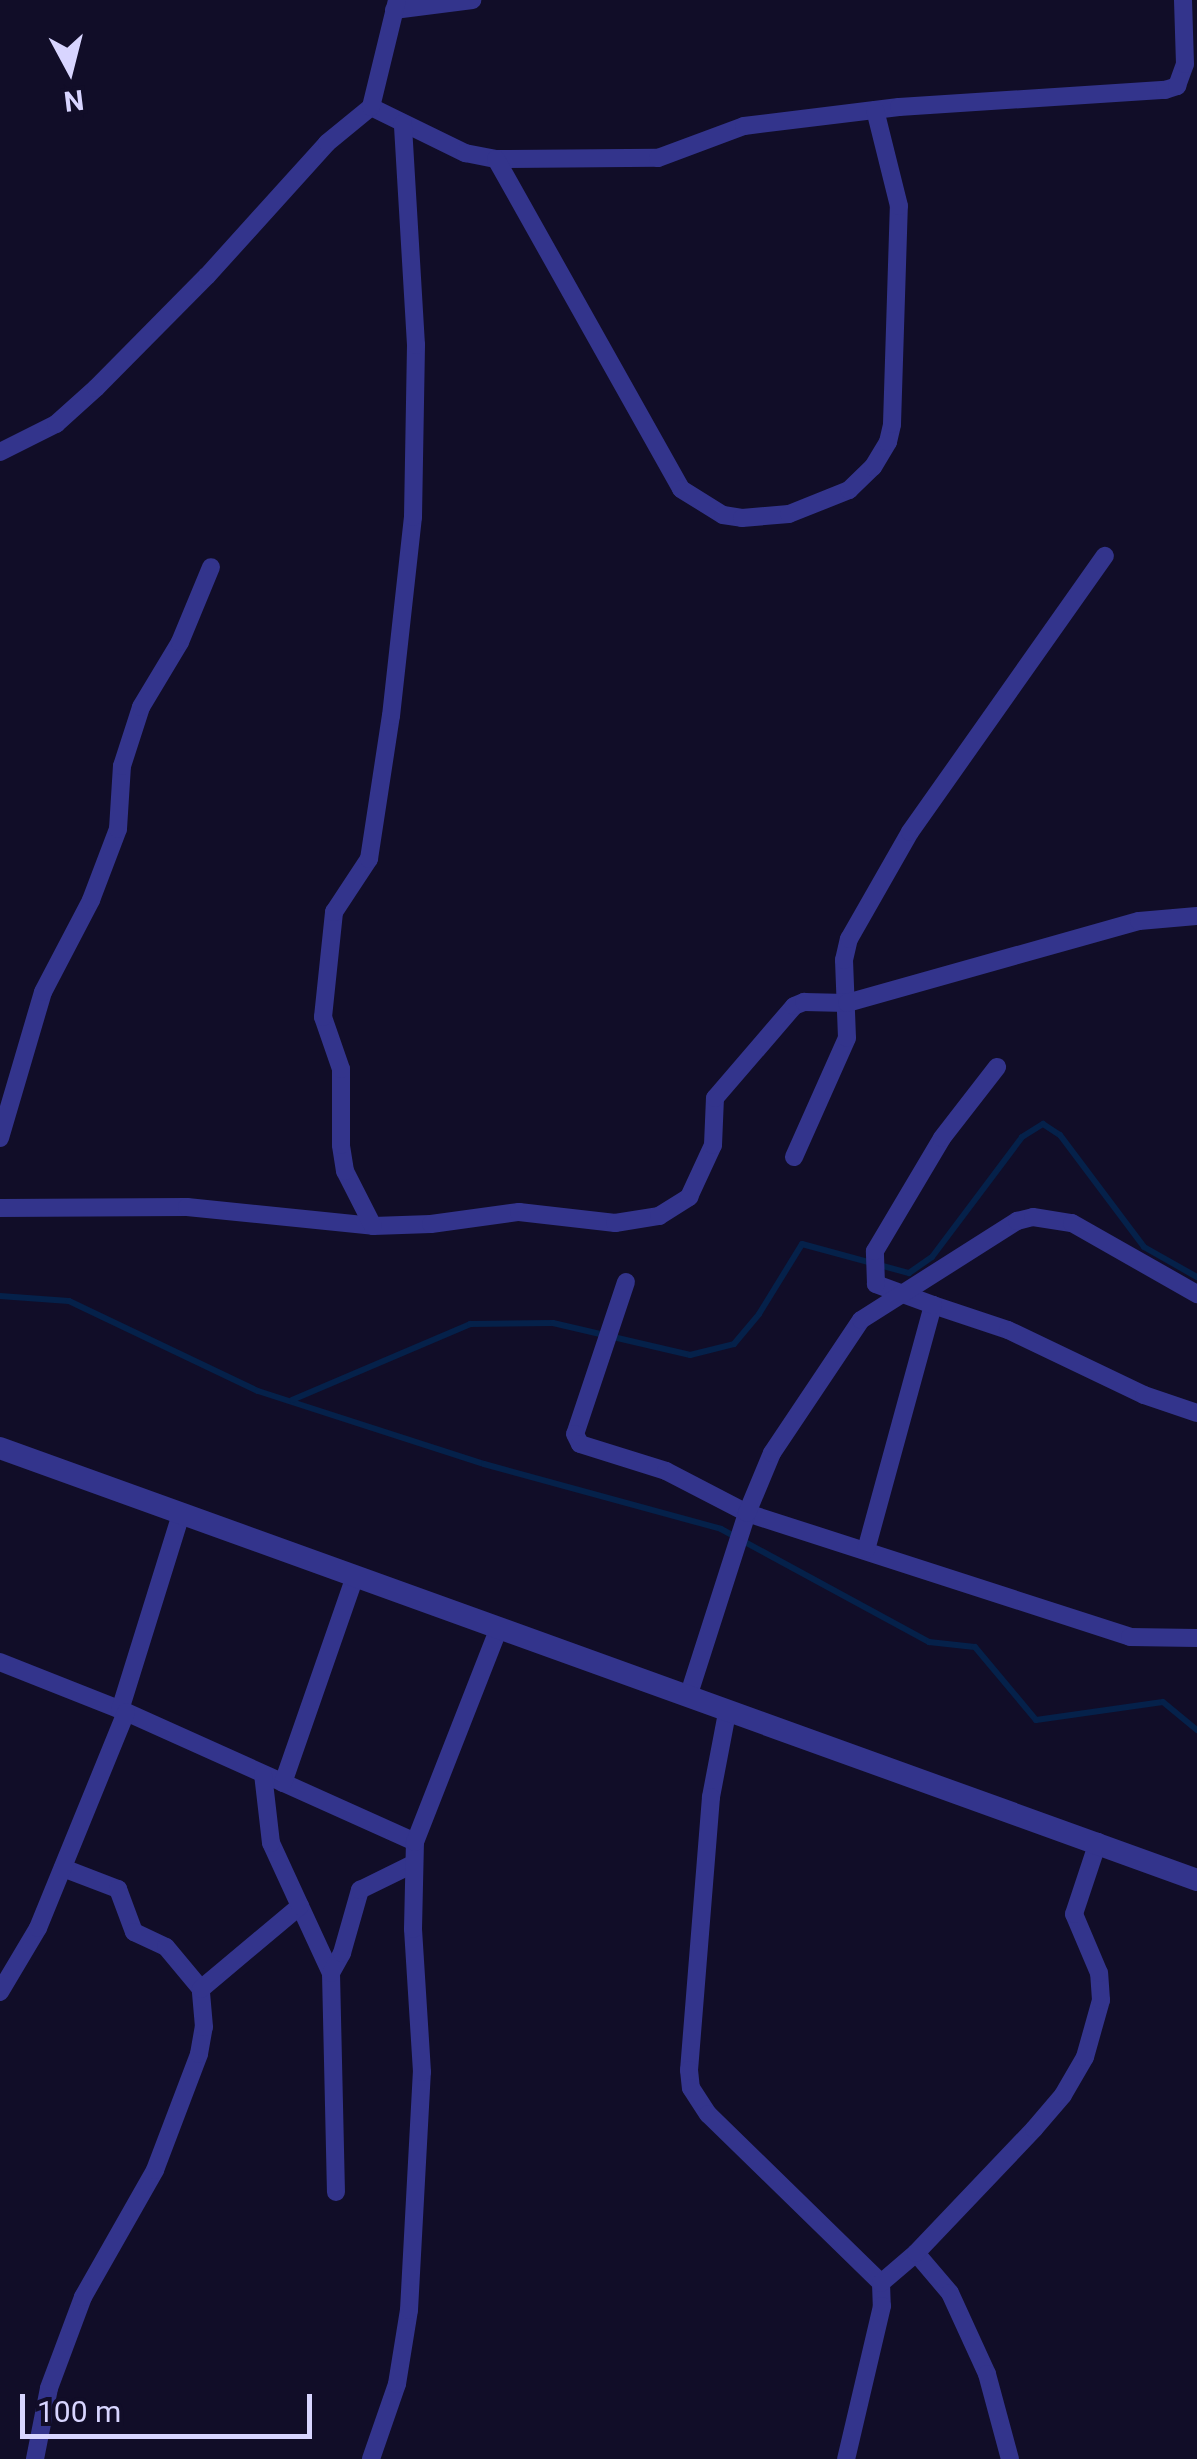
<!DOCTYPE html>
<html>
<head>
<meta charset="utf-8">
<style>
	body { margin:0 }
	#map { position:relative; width:1197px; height:2459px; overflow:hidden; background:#110d28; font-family:Roboto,sans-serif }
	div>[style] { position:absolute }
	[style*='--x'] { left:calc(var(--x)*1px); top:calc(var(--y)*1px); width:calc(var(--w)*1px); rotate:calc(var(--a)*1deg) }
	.stream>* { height:6px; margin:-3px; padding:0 3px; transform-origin:3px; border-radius:3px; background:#05214a }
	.minor>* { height:18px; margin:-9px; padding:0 9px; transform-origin:9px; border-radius:9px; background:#33348c }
	.tertiary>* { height:22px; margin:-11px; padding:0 11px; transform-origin:11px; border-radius:11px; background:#33348c }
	span { translate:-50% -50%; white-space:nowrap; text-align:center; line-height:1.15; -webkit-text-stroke:10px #110d28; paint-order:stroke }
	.north { position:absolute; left:20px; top:20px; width:100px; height:100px; -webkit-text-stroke:8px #110d28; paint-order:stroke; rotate:173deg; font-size:28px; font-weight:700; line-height:40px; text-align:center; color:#d8d5ff }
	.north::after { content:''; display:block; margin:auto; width:35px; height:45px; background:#d8d5ff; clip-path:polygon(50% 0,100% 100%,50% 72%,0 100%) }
	.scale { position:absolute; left:20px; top:2394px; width:292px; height:45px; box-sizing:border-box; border:5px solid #d8d5ff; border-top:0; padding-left:12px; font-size:30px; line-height:35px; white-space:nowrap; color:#d8d5ff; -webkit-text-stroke:8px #110d28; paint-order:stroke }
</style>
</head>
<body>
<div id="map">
	<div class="stream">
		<div style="--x:0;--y:1296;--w:69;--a:4.1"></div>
		<div style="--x:69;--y:1301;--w:209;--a:25.5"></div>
		<div style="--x:258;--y:1391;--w:237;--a:17.9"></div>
		<div style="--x:484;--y:1464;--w:246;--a:15.3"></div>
		<div style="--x:721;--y:1529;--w:237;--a:28.5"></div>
		<div style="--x:929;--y:1642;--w:46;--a:6.2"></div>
		<div style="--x:975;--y:1647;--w:95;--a:50.1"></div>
		<div style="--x:1036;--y:1720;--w:128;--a:-8.1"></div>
		<div style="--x:1163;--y:1702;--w:44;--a:39.5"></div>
		<div style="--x:292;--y:1400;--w:194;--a:-23.1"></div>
		<div style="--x:470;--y:1324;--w:83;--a:-0.7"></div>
		<div style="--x:553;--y:1323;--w:141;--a:13.1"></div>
		<div style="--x:690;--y:1355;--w:45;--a:-14"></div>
		<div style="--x:734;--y:1344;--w:39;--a:-50"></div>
		<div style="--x:759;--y:1314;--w:82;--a:-58.4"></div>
		<div style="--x:802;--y:1244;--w:111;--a:15.2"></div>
		<div style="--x:909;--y:1273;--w:28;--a:-35"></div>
		<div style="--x:932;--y:1257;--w:150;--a:-53.1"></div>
		<div style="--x:1022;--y:1137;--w:25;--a:-32"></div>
		<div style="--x:1043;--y:1124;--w:20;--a:33"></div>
		<div style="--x:1060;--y:1135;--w:140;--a:53.1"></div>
		<div style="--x:1144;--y:1247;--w:61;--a:29.5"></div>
	</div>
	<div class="minor">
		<div style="--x:394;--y:10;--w:79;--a:-7.3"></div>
		<div style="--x:371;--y:107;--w:105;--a:26.1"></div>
		<div style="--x:465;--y:153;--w:32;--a:11"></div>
		<div style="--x:496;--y:159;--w:162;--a:-0.4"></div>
		<div style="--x:658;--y:158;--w:92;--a:-20.4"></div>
		<div style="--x:744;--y:126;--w:156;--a:-7"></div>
		<div style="--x:899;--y:107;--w:267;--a:-3.7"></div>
		<div style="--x:1165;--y:90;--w:13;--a:-18"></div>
		<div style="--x:1177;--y:86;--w:23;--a:-70"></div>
		<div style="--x:1185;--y:64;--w:64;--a:-91.8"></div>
		<div style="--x:496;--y:159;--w:378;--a:60.7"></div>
		<div style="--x:681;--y:489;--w:49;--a:31.8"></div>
		<div style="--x:723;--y:515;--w:19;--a:9"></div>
		<div style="--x:742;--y:518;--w:47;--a:-4.9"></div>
		<div style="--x:789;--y:514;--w:65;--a:-21.8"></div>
		<div style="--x:849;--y:490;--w:33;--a:-44"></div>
		<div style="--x:873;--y:467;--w:29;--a:-59"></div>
		<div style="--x:888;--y:442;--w:18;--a:-77"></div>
		<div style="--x:892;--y:424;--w:218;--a:-88.2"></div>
		<div style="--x:899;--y:206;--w:99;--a:-104"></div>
		<div style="--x:0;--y:452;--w:63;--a:-26.6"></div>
		<div style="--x:56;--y:424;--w:54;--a:-42"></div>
		<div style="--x:96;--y:388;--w:158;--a:-45.3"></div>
		<div style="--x:207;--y:276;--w:179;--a:-47.9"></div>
		<div style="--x:327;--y:143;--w:57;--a:-39.3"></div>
		<div style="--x:371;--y:107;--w:110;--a:-76.3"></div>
		<div style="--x:0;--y:1138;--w:152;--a:-73.6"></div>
		<div style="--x:43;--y:992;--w:104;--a:-62.4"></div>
		<div style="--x:91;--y:900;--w:76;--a:-69.2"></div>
		<div style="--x:118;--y:829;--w:63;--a:-86.4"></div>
		<div style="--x:122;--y:766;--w:62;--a:-72.1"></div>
		<div style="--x:141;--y:707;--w:76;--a:-59"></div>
		<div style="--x:180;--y:642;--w:81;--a:-67.5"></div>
		<div style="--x:794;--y:1157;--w:130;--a:-66"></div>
		<div style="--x:847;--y:1038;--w:78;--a:-92.2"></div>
		<div style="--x:844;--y:960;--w:22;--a:-77"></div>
		<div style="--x:849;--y:939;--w:123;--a:-60.3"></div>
		<div style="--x:910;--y:832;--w:338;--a:-54.8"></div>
		<div style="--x:0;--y:1208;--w:187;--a:-0.3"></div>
		<div style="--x:187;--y:1207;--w:187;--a:5.8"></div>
		<div style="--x:373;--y:1226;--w:58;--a:-2"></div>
		<div style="--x:431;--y:1224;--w:89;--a:-7.8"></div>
		<div style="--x:519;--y:1212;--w:97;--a:6.5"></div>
		<div style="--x:615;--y:1223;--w:45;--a:-9"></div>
		<div style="--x:659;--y:1216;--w:36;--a:-32"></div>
		<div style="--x:689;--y:1197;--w:57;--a:-65.2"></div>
		<div style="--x:713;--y:1145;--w:47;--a:-87.6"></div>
		<div style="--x:715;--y:1098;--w:121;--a:-49.3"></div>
		<div style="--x:794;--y:1006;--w:11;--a:-22"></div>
		<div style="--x:804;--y:1002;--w:43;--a:1.3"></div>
		<div style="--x:847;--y:1003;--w:303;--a:-15.7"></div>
		<div style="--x:1139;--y:921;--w:58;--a:-4.9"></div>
		<div style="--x:373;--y:1226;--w:62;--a:-117"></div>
		<div style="--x:345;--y:1171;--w:26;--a:-99"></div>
		<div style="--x:341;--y:1145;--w:76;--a:-90"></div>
		<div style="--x:341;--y:1069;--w:55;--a:-109.1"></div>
		<div style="--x:323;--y:1017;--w:106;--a:-84"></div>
		<div style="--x:334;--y:912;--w:64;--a:-56.6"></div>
		<div style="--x:369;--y:859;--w:145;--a:-81.3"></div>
		<div style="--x:391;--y:716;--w:200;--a:-83.7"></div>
		<div style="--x:413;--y:517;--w:172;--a:-89"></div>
		<div style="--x:416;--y:345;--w:222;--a:-93.4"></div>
		<div style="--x:626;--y:1282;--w:160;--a:108.5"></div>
		<div style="--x:575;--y:1434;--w:11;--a:63"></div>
		<div style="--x:580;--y:1444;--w:90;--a:17.4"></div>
		<div style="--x:666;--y:1471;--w:91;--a:27.4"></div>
		<div style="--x:747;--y:1513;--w:403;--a:17.9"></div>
		<div style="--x:1130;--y:1637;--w:67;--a:0.9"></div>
		<div style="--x:933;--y:1305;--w:79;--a:18.4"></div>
		<div style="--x:1008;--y:1330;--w:151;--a:25.5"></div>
		<div style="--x:1144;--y:1395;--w:56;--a:18.8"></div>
		<div style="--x:866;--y:1550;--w:254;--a:-74.7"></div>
		<div style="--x:933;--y:1305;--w:61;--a:-159.8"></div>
		<div style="--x:876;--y:1284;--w:33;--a:-92"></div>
		<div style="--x:875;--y:1251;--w:131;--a:-59.3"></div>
		<div style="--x:942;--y:1138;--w:90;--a:-52.2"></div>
		<div style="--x:0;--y:1662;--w:136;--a:21.6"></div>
		<div style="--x:126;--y:1712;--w:317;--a:24.2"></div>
		<div style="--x:688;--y:1697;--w:193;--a:-72.2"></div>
		<div style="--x:747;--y:1513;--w:65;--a:-67.4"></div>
		<div style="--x:772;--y:1453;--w:160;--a:-56.2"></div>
		<div style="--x:861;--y:1320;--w:185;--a:-32.4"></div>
		<div style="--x:1017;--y:1221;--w:16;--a:-14"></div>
		<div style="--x:1033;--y:1217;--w:39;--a:9"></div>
		<div style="--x:1072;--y:1223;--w:144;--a:29.6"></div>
		<div style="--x:120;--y:1710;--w:205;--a:-72.7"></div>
		<div style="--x:727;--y:1713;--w:86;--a:100.8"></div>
		<div style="--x:711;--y:1797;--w:274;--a:94.6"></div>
		<div style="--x:689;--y:2070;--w:18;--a:84"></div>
		<div style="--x:691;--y:2088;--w:31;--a:57"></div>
		<div style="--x:708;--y:2114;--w:242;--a:44.3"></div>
		<div style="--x:881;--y:2283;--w:23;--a:88"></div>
		<div style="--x:882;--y:2306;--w:157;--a:103.2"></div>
		<div style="--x:283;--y:1783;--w:219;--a:-70.8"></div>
		<div style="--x:63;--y:1868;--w:59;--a:20.9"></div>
		<div style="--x:118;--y:1889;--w:46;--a:69.6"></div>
		<div style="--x:134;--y:1932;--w:35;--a:25"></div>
		<div style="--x:166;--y:1947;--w:55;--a:50.2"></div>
		<div style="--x:300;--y:1906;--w:74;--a:65.2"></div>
		<div style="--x:331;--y:1973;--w:219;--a:88.7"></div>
		<div style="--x:331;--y:1973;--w:23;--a:-61"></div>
		<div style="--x:342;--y:1953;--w:66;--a:-74.1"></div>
		<div style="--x:360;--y:1890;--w:57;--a:-26.1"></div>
		<div style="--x:0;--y:1992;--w:74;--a:-59.3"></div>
		<div style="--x:38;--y:1928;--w:233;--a:-67.8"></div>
		<div style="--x:916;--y:2253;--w:52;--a:49.6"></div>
		<div style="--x:950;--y:2293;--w:89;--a:65.4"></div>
		<div style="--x:987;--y:2374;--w:88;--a:74.9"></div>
		<div style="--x:881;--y:2283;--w:46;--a:-40.6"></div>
		<div style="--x:916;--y:2253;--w:171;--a:-46.4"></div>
		<div style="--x:1034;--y:2129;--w:45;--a:-49.5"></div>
		<div style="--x:1063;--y:2095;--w:44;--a:-59.9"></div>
		<div style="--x:1085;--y:2057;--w:59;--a:-74.3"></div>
		<div style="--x:1101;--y:2000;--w:27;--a:-94"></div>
		<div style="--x:1099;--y:1973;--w:64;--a:-113"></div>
		<div style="--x:1074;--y:1914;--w:76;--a:-71.6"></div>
		<div style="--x:35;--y:2459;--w:72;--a:-78.8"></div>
		<div style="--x:49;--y:2388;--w:97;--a:-69.5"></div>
		<div style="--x:83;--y:2297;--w:146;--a:-60.4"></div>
		<div style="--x:155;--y:2170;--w:124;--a:-69.2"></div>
		<div style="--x:199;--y:2054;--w:27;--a:-80"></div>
		<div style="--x:204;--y:2027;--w:38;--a:-95"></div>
		<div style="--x:201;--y:1989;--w:129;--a:-40"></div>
		<div style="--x:300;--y:1906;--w:69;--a:-114.7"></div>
		<div style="--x:271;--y:1843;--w:69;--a:-96.6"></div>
		<div style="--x:371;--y:2459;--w:79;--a:-70.9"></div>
		<div style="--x:397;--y:2384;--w:75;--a:-80.8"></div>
		<div style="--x:409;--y:2310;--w:238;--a:-86.9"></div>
		<div style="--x:422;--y:2072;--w:143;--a:-93.6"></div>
		<div style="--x:413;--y:1929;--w:87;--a:-88.7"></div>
		<div style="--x:415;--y:1842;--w:230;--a:-68.6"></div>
	</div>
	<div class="tertiary">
		<div style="--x:0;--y:1448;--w:1273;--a:19.84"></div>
	</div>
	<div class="north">N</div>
	<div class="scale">100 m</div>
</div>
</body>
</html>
